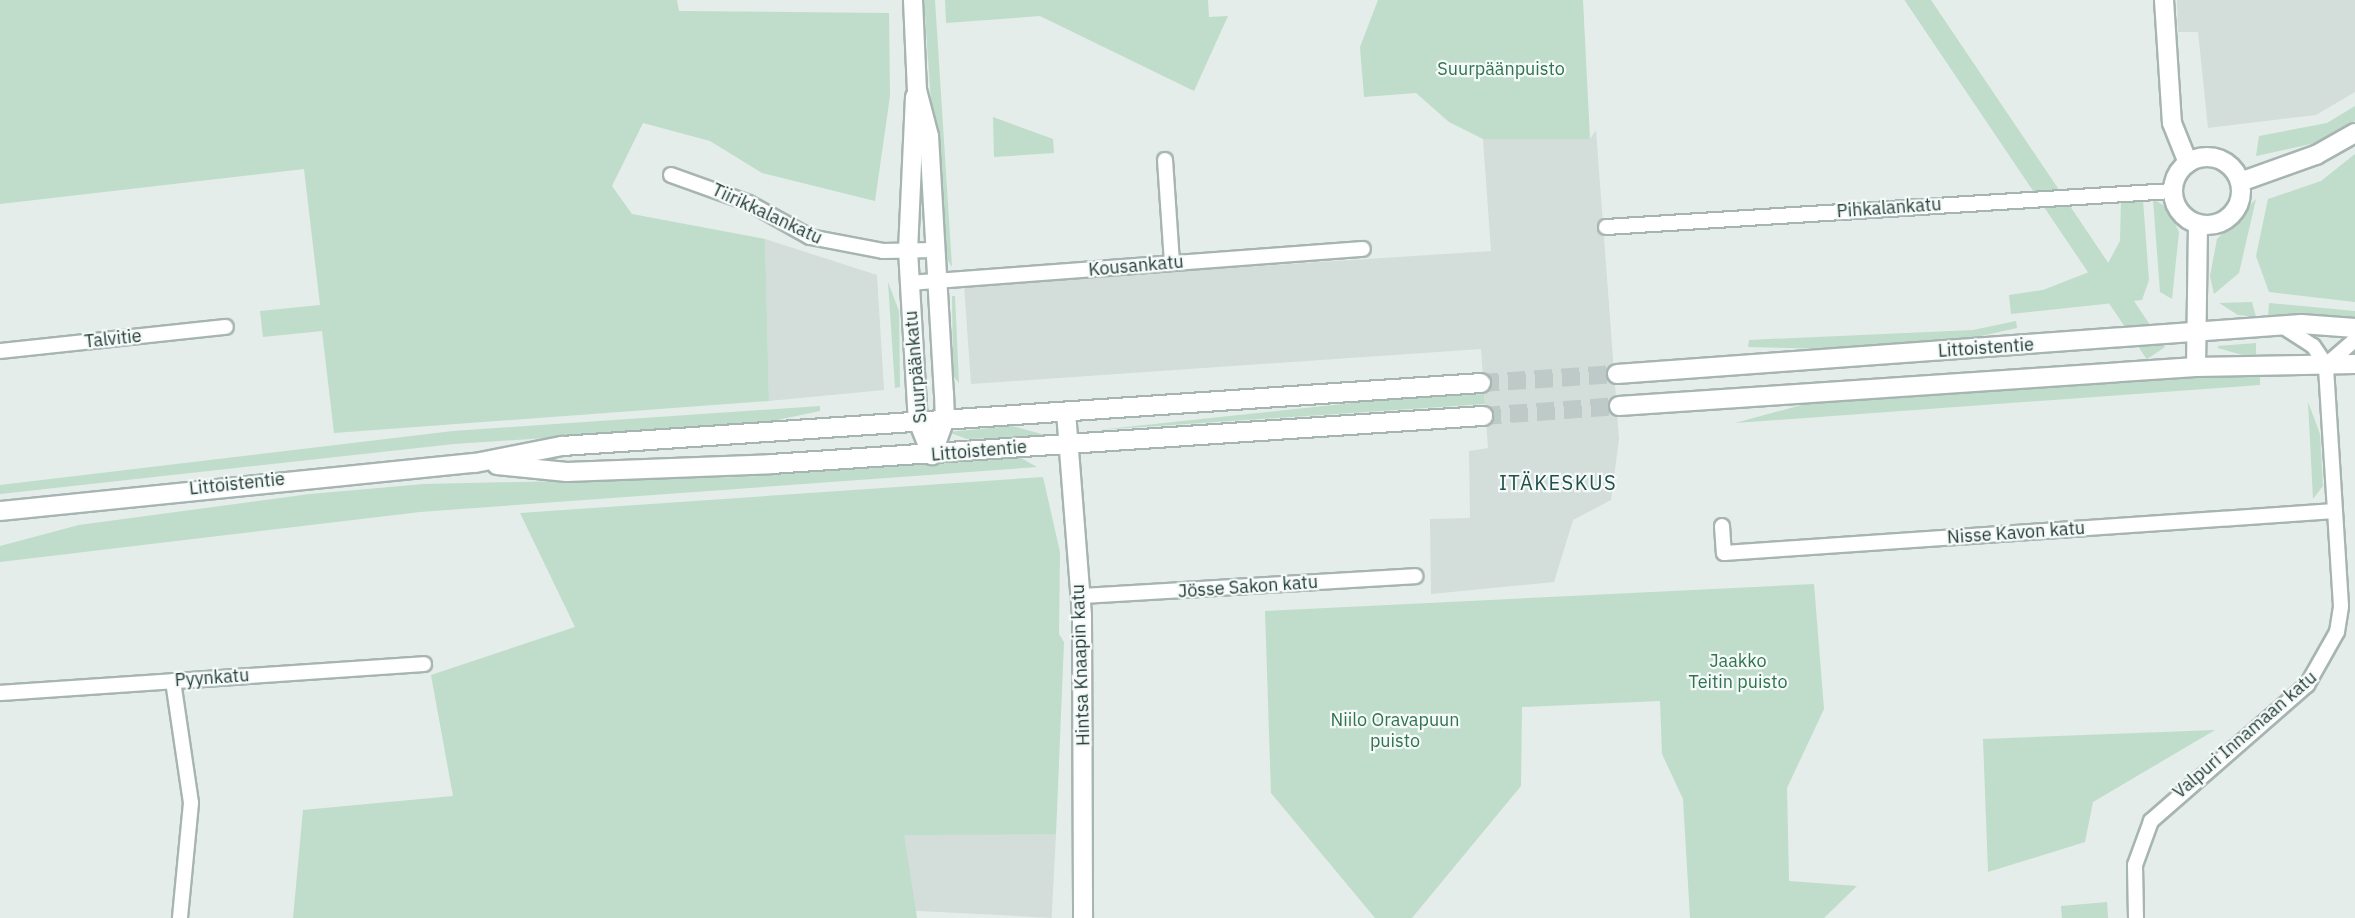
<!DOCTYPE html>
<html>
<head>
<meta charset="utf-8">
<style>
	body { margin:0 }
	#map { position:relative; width:2355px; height:918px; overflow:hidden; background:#e4edea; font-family:"IBM Plex Sans",sans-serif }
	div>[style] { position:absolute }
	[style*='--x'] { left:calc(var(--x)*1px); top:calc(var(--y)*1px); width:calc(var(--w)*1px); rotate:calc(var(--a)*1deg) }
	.built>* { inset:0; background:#d3ddd9; transform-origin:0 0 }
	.green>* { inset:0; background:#bfddca; transform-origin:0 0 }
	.secondary-tunnel>* { height:18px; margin-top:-9px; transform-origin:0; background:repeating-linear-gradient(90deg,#becac7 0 18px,transparent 0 27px) }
	.roads { filter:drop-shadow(2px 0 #a7b5b2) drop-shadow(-2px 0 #a7b5b2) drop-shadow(0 2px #a7b5b2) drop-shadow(0 -2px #a7b5b2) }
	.street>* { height:14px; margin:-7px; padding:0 7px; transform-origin:7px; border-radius:7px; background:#fff }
	.secondary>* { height:18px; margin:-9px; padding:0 9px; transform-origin:9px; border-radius:9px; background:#fff }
	.secondary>.ring { margin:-9px; padding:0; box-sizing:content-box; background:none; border:18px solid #fff; border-radius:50% }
	span { translate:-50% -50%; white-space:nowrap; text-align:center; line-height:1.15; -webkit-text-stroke:4.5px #f5faf8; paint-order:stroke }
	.park-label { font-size:18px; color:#307352 }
	.street-label { font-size:18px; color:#243e3a }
	.neighbourhood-label { font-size:20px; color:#214f4a; letter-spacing:1.5px }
</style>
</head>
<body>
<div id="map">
	<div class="built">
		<div style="clip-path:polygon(2177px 0,2355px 0,2355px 92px,2316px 115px,2208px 128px,2198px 32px,2178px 32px)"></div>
		<div style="clip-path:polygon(1596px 130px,1619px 439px,1611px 500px,1573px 520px,1554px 582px,1431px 594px,1430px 519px,1470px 518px,1469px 451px,1488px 448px,1481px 349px,971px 384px,964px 285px,1491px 251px,1483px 139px,1590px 139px)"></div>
		<div style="clip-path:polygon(765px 239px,877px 275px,884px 390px,769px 401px)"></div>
		<div style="left:1056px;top:834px;width:84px;height:152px;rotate:93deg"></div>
	</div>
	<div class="green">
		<div style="clip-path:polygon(0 0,677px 0,679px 11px,889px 13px,890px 96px,875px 201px,762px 173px,710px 141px,643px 123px,612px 186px,632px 214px,765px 239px,769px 401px,334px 433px,322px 331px,263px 337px,260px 311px,320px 305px,304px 169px,0 204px)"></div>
		<div style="clip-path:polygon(924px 0,935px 0,952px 267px,941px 249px)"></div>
		<div style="clip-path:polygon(945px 0,1208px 0,1209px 17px,1228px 16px,1194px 91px,1040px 16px,946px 23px)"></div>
		<div style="clip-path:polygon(1378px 0,1583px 0,1590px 139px,1483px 139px,1449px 122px,1416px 93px,1364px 97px,1360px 47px)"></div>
		<div style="clip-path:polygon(2355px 106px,2355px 121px,2315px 143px,2256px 156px,2259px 136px,2327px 123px)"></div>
		<div style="clip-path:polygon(993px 117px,1053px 139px,1054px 153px,994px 157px)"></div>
		<div style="clip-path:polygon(2355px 154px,2355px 302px,2269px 292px,2256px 256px,2268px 199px,2321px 181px)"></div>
		<div style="clip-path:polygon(2153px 199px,2168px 208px,2179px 232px,2172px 299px,2160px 292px)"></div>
		<div style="clip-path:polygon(2256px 199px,2239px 273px,2214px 294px,2210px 276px,2217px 239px)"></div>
		<div style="clip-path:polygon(2121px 200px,2143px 200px,2149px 280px,2142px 300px,2011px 314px,2009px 295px,2043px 290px,2107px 265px,2120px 241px)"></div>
		<div style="clip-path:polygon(888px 282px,899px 311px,900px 387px,895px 388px)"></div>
		<div style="clip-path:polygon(952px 296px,955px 296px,959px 383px,953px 376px)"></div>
		<div style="clip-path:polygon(2252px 302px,2256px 317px,2238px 315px,2219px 303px)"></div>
		<div style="clip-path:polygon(2269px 303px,2355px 311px,2355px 323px,2268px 317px)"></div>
		<div style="clip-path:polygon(2016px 321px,2017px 328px,1972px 338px,1834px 349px,1748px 347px,1749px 340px,1973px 330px)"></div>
		<div style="clip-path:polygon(2256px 343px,2256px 359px,2218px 348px,2218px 346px)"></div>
		<div style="left:2165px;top:347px;width:22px;height:550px;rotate:146deg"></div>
		<div style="clip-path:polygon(2260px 374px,2260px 385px,1735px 423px,1809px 403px)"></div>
		<div style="clip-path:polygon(1484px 394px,1485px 404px,1098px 430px,1371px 401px)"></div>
		<div style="clip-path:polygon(2308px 402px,2320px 434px,2323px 486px,2313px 499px)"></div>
		<div style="clip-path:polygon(820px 406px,820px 411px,758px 424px,454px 444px,0 494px,0 485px,453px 431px)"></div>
		<div style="clip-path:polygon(1012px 426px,1049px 436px,967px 439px,948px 432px)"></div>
		<div style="clip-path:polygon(1021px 458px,1037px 467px,420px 512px,0 562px,0 546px,79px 525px,310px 494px,424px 484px,741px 477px)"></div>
		<div style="clip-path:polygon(1043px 477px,1060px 552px,1059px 634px,1064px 642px,1056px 834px,904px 835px,917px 918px,293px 918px,303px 810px,453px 796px,431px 675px,575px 627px,520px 513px)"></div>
		<div style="clip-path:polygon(1814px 584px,1824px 709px,1787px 788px,1789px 881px,1857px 886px,1824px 918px,1690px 918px,1683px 799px,1662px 754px,1660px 701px,1522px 707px,1521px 786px,1412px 918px,1375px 918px,1271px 793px,1265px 611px)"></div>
		<div style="clip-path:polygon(2215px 730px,2093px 802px,2085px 842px,1988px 872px,1983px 739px)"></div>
		<div style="clip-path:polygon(2107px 902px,2108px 918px,2062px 918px,2061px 906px)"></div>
	</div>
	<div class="secondary-tunnel">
		<div style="--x:1481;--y:383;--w:136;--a:-3.8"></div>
		<div style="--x:1483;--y:416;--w:136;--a:-4.2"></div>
	</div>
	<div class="roads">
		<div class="street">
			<div style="--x:1165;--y:160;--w:102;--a:86.1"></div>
			<div style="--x:671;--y:175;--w:83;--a:19.7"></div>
			<div style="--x:749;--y:203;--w:70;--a:29.1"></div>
			<div style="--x:810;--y:237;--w:74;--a:10.9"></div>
			<div style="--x:883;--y:251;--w:52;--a:-1.1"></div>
			<div style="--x:1606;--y:227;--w:567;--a:-3.64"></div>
			<div style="--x:909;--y:283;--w:455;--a:-4.3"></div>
			<div style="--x:0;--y:351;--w:227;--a:-6.1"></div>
			<div style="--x:2326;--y:365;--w:38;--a:-41"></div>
			<div style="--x:1722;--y:526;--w:27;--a:86"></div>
			<div style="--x:1724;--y:553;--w:612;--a:-3.93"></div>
			<div style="--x:1081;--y:596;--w:335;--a:-3.4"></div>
			<div style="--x:173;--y:681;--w:123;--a:81.6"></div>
			<div style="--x:191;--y:803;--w:116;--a:95.5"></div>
			<div style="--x:0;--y:693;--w:425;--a:-3.9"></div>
			<div style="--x:2136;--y:918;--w:53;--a:-91.1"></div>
			<div style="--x:2135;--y:865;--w:47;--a:-70"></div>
			<div style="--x:2151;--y:821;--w:207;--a:-41.1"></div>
			<div style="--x:2307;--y:685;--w:61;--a:-60.5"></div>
			<div style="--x:2337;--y:632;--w:26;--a:-81"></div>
			<div style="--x:2341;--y:606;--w:241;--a:-93.6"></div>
			<div style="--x:2326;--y:365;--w:23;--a:-124"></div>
			<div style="--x:2313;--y:346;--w:37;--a:-147"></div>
		</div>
		<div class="secondary">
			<div style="--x:913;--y:0;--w:90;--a:87.5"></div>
			<div style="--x:917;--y:90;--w:48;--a:75.4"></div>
			<div style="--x:929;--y:136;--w:257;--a:86.7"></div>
			<div style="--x:944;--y:393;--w:26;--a:88"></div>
			<div style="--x:945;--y:419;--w:38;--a:110"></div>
			<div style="--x:2164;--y:0;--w:123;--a:86.3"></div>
			<div style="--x:2172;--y:123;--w:43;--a:68.2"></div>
			<div style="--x:915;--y:97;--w:153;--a:92.6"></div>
			<div style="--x:908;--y:250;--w:171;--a:86.7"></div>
			<div style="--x:918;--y:421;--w:37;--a:68"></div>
			<div class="ring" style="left:2173px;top:157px;width:50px;height:50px"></div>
			<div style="--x:2240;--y:182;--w:81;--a:-19.6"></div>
			<div style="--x:2316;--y:155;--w:45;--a:-29.4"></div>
			<div style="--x:2196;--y:367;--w:143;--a:-89.2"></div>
			<div style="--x:1617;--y:374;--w:686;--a:-4.18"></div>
			<div style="--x:2301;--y:324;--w:54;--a:4.2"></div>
			<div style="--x:1619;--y:406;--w:578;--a:-3.87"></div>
			<div style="--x:2196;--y:367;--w:159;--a:-1.1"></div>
			<div style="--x:1066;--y:412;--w:205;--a:85.5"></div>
			<div style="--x:1082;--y:616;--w:302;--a:89.8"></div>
			<div style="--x:497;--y:465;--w:70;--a:5.7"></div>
			<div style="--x:567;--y:472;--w:204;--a:-2.2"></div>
			<div style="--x:771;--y:464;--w:714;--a:-3.86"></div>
			<div style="--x:0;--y:511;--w:477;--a:-5.8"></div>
			<div style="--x:475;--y:463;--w:89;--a:-11.1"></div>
			<div style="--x:562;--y:446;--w:921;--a:-3.92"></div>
		</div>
	</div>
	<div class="park-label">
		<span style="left:1501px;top:69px">Suurpäänpuisto</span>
		<span style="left:1738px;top:672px">Jaakko<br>Teitin puisto</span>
		<span style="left:1395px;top:731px">Niilo Oravapuun<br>puisto</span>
	</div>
	<div class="street-label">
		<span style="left:1889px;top:208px;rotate:-4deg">Pihkalankatu</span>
		<span style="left:767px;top:214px;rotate:25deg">Tiirikkalankatu</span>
		<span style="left:1136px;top:266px;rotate:-5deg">Kousankatu</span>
		<span style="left:113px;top:339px;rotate:-6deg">Talvitie</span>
		<span style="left:1986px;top:348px;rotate:-4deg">Littoistentie</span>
		<span style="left:916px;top:367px;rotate:-95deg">Suurpäänkatu</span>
		<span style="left:979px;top:451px;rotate:-5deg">Littoistentie</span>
		<span style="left:237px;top:484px;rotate:-6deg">Littoistentie</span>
		<span style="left:2016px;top:533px;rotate:-4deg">Nisse Kavon katu</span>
		<span style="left:1248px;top:587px;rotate:-4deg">Jösse Sakon katu</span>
		<span style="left:1081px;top:665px;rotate:-92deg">Hintsa Knaapin katu</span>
		<span style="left:212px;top:678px;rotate:-4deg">Pyynkatu</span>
		<span style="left:2245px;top:735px;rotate:-41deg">Valpuri Innamaan katu</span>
	</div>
	<div class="neighbourhood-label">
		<span style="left:1558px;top:482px">ITÄKESKUS</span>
	</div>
</div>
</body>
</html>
